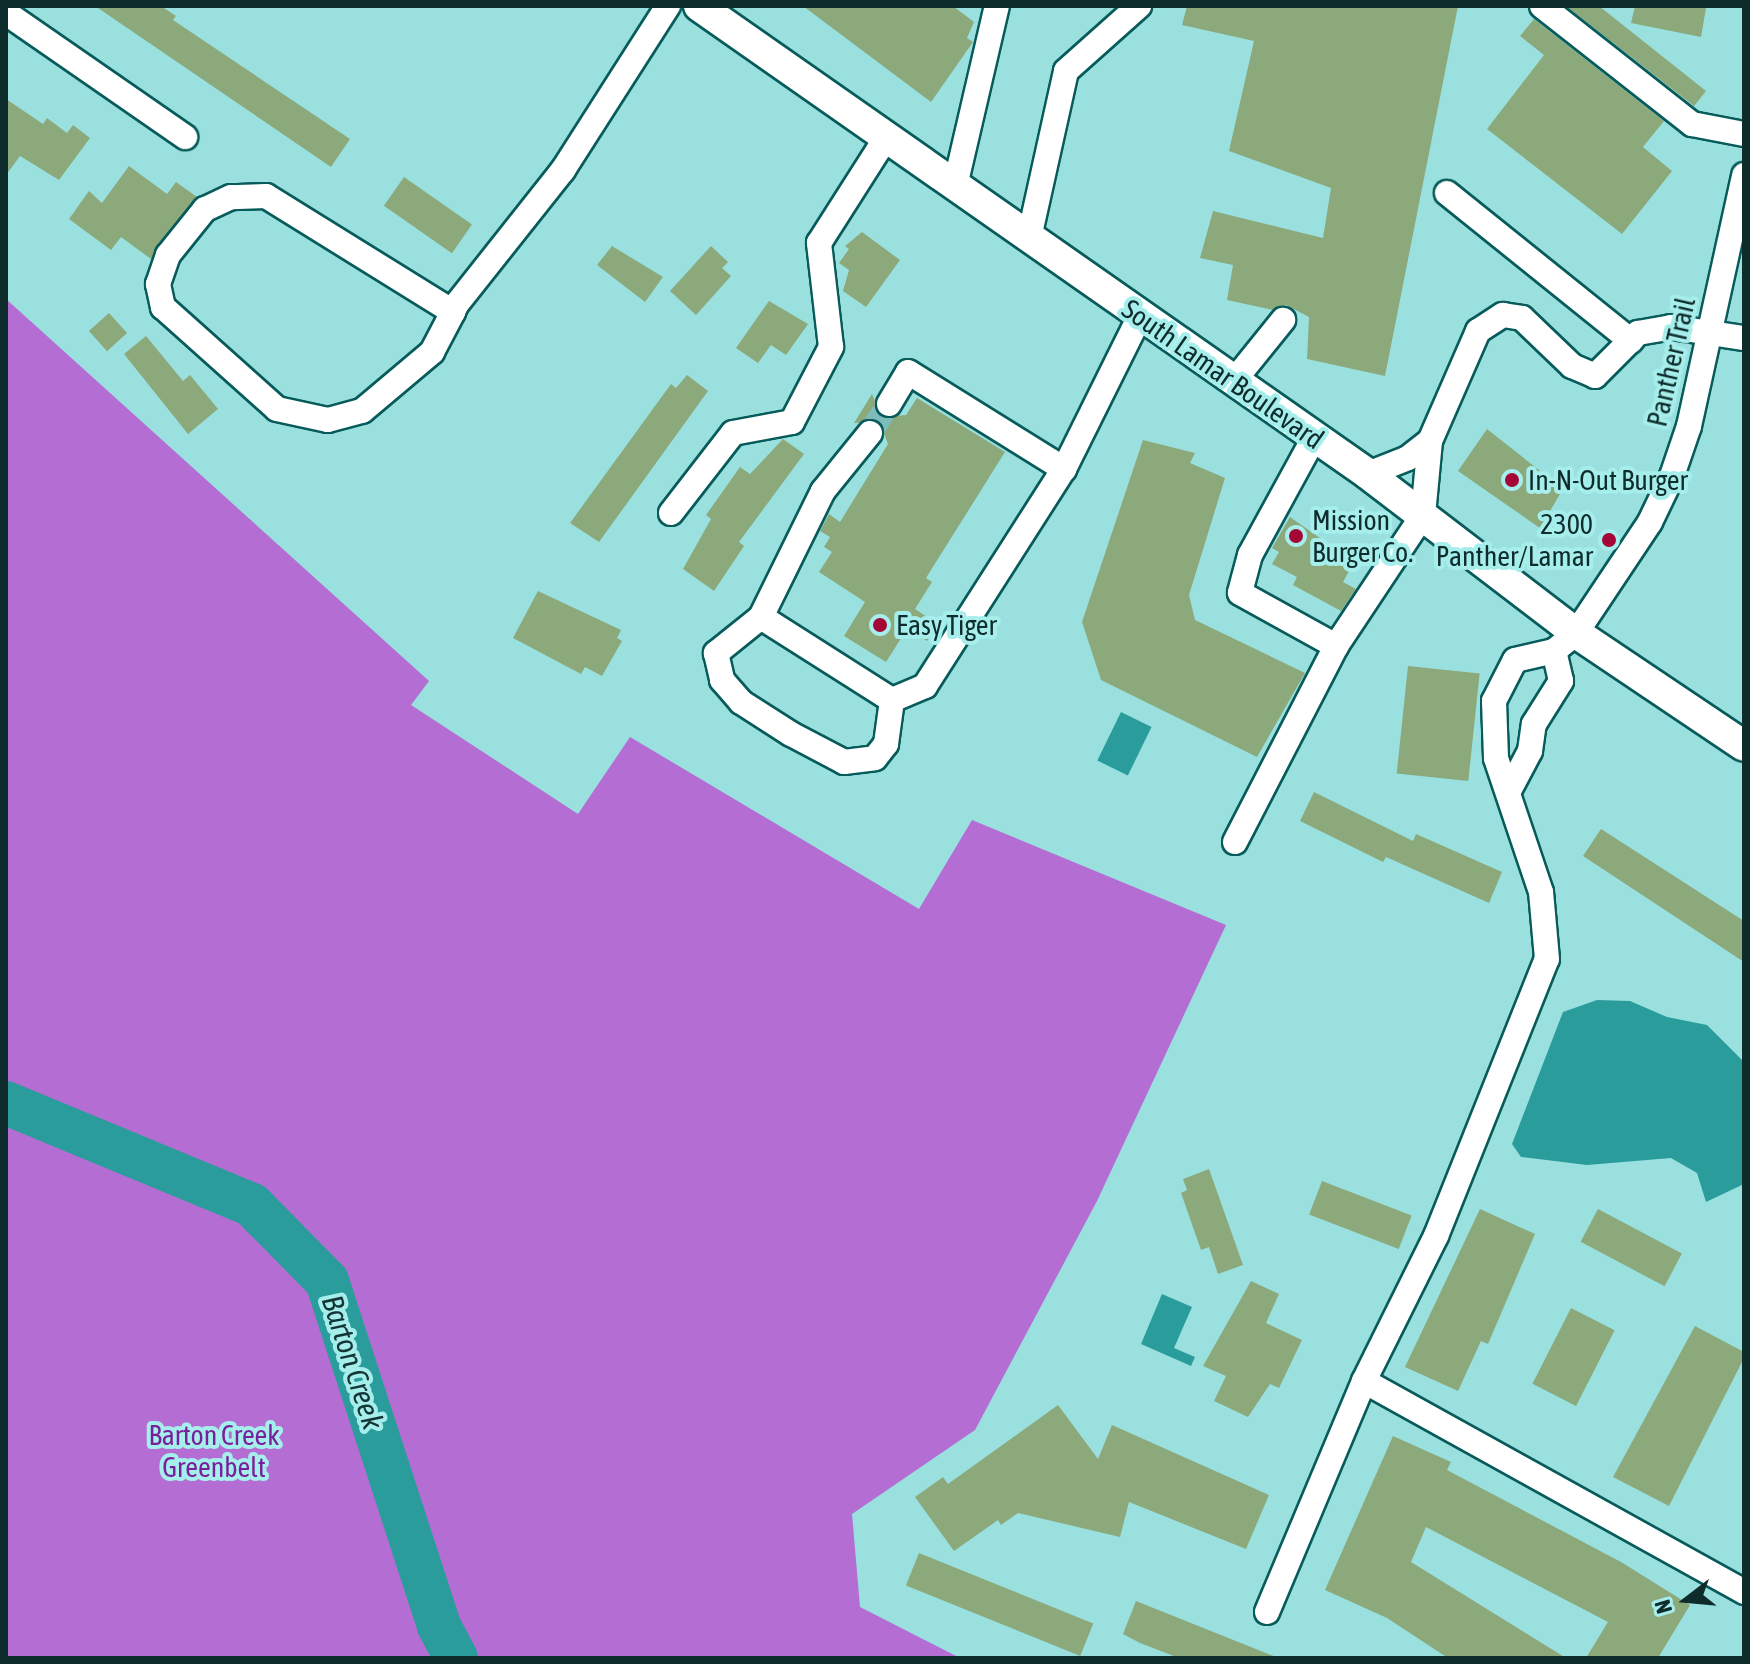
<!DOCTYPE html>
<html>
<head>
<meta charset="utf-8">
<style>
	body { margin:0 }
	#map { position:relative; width:1750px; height:1664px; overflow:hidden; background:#99e0df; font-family:"Asap Condensed",sans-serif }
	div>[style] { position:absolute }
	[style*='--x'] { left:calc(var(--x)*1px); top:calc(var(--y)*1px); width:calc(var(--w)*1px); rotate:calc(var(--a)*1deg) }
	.forest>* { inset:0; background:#b46dd3 }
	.water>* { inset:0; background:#2a9c9b; transform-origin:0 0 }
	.river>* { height:44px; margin:-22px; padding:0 22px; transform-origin:22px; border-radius:22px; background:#2a9c9b }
	.building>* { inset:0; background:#8ca97c; transform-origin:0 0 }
	.minor-tunnel>* { height:24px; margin-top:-12px; transform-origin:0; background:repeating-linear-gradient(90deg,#7dbcbb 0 24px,transparent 0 36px) }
	.roads { filter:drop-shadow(2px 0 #085b5b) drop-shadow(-2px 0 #085b5b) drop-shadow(0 2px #085b5b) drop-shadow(0 -2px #085b5b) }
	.minor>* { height:24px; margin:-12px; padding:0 12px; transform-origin:12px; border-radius:12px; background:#fff }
	.major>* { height:30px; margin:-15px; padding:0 15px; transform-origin:15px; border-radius:15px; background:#fff }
	.dots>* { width:22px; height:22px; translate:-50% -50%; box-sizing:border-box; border:4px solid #a6eeec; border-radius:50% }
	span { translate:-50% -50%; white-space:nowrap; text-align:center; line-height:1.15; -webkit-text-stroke:8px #a6eeec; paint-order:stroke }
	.street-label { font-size:28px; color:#0e2c2b }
	.poi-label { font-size:28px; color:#0e2c2b }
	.left { translate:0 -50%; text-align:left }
	.right { translate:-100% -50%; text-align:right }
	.park-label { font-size:28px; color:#7a1f9b }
	.water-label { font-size:30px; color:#143535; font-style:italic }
	.frame { position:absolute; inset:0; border:8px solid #0e2c2b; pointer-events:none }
	.north { position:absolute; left:1646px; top:1560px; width:80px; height:80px; -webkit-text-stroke:6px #a6eeec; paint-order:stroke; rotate:254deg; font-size:22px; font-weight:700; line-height:32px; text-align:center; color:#0e2c2b }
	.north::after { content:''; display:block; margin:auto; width:28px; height:36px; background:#0e2c2b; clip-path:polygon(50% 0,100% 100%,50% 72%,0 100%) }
</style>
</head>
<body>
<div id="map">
	<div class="forest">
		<div style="clip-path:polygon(6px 299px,429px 681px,411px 705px,578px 814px,630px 737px,919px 909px,972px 820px,1226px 925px,1097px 1201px,975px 1430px,852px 1514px,860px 1607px,960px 1658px,6px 1658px)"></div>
	</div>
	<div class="water">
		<div style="left:1121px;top:712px;width:34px;height:54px;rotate:26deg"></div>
		<div style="clip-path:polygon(1597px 1000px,1630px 1001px,1667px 1017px,1707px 1025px,1744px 1062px,1744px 1184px,1706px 1202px,1697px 1173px,1671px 1158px,1587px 1165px,1521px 1157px,1512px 1144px,1563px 1012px)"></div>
		<div style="clip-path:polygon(1162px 1294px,1192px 1307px,1174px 1348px,1195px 1357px,1191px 1366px,1141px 1344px)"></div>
	</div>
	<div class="river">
		<div style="--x:6;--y:1103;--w:266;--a:22.5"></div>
		<div style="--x:252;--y:1205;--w:107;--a:45.4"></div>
		<div style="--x:327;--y:1281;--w:363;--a:72"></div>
		<div style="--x:439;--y:1626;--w:36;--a:62"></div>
	</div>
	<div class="building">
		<div style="clip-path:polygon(95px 6px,161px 6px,176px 16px,173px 20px,350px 139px,331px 167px)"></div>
		<div style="clip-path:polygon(803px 6px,953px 6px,974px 22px,967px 38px,973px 42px,931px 102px)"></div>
		<div style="clip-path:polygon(1187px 6px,1458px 6px,1385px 376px,1307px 359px,1309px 317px,1286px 305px,1273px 310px,1227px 300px,1233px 265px,1200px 258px,1213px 211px,1323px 238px,1331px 188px,1229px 151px,1254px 41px,1182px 25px)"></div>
		<div style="clip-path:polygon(1566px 6px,1599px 6px,1706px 91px,1694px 106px)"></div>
		<div style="clip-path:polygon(1635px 6px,1706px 8px,1701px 37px,1631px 23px)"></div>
		<div style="clip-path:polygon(1534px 19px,1664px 121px,1643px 147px,1672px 171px,1622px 234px,1487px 129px,1544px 55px,1520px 36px)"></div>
		<div style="clip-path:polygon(6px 99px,43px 124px,47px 118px,67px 133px,73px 125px,90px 138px,59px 180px,20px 156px,6px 175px)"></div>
		<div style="clip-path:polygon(129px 166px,167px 194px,176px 182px,197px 197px,151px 259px,121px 237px,111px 250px,69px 219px,89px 191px,102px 203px)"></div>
		<div style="left:404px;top:177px;width:83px;height:35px;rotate:35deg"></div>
		<div style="clip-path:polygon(862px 232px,900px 260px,866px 307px,843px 291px,849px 270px,839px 263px,849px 249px,845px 246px)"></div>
		<div style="clip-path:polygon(612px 246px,663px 277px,645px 302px,597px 265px)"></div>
		<div style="clip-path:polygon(711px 246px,728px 262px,722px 268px,731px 276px,696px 315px,670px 291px)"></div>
		<div style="clip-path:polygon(769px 301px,808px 324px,786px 355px,771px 345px,758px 363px,736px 348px)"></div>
		<div style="left:109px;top:313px;width:27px;height:27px;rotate:48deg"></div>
		<div style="clip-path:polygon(146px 336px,183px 381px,190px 375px,218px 409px,188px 434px,124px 354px)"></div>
		<div style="clip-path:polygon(687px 375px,708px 391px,599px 542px,570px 523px,671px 384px,676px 388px)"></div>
		<div style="clip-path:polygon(872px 394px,882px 417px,906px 415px,917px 398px,1005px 452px,926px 578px,932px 582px,915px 609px,938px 624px,927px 641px,907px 629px,886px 662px,844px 636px,865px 602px,819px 572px,832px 552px,824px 547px,830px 537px,820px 531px,829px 514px,840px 522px,888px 444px,879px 421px,854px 423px)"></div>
		<div style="clip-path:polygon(1487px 429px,1563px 489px,1540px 528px,1458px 471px)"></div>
		<div style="clip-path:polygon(783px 439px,804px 454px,739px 542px,744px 546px,714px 591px,683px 569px,711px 519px,706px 515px,740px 467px,750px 474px)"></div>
		<div style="clip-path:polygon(1143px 440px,1195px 453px,1190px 463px,1225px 478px,1189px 595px,1195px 620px,1305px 673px,1257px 757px,1101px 680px,1082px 622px)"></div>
		<div style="clip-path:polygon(1290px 517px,1354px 562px,1343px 582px,1356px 589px,1341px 611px,1293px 585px,1297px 577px,1272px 564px,1279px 552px,1272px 548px)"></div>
		<div style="clip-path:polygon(538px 591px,621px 630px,617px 638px,622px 641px,602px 676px,585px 667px,581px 674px,513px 638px)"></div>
		<div style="left:1408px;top:666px;width:72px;height:108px;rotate:6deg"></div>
		<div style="clip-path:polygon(1314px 792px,1413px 841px,1416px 834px,1502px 872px,1489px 903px,1386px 857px,1383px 862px,1300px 821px)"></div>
		<div style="clip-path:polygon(1601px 829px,1744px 921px,1744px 962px,1583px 856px)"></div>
		<div style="clip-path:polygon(1209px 1169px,1243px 1265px,1218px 1274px,1209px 1247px,1201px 1250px,1181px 1193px,1187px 1190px,1183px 1179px)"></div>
		<div style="left:1322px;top:1181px;width:96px;height:36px;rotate:21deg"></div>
		<div style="clip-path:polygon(1480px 1209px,1535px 1234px,1488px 1344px,1481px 1341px,1458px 1391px,1405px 1367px)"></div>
		<div style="left:1598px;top:1209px;width:95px;height:37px;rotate:28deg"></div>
		<div style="clip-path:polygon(1251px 1281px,1279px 1294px,1266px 1323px,1302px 1340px,1279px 1388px,1270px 1384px,1248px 1417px,1214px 1401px,1226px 1376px,1203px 1366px)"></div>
		<div style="left:1571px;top:1308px;width:49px;height:85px;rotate:27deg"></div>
		<div style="clip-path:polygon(1695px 1326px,1744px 1352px,1744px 1358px,1669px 1506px,1613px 1477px)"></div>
		<div style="clip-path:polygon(1058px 1405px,1098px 1459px,1112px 1425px,1269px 1495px,1246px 1549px,1129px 1502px,1120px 1537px,1018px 1513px,1001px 1525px,998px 1520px,954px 1551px,915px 1497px,943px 1477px,948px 1484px)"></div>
		<div style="clip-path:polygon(1393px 1436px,1451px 1462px,1447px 1470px,1621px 1562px,1690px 1605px,1658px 1658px,1586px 1658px,1608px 1622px,1426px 1527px,1411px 1562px,1566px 1658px,1448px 1658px,1387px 1618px,1325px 1590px)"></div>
		<div style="left:919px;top:1553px;width:188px;height:35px;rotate:22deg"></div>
		<div style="clip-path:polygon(1136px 1601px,1276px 1657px,1276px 1658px,1179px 1658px,1140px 1643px,1123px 1634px)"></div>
	</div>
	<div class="minor-tunnel">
		<div style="--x:870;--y:433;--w:35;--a:-57"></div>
	</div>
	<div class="roads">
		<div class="minor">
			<div style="--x:1542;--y:6;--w:191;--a:38.2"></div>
			<div style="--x:1692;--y:124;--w:53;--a:10.9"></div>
			<div style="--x:6;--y:13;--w:218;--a:34.7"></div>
			<div style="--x:955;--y:186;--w:185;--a:-76.9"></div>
			<div style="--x:1447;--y:193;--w:236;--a:38.8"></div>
			<div style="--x:1029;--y:238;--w:171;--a:-77.5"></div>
			<div style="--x:1066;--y:71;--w:98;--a:-41.7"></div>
			<div style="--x:453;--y:312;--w:220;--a:-148.2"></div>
			<div style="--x:266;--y:196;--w:35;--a:178"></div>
			<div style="--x:231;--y:197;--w:29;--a:155"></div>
			<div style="--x:205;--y:209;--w:59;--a:128.8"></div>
			<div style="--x:168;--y:255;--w:31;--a:109"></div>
			<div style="--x:158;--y:284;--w:24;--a:78"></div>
			<div style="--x:163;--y:307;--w:153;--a:41.8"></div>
			<div style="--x:277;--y:409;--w:52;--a:12.2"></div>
			<div style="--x:328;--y:420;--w:35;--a:-15"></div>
			<div style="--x:362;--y:411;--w:92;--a:-40.1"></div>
			<div style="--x:432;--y:352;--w:45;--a:-62.3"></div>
			<div style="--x:453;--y:312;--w:8;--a:-67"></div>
			<div style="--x:456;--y:305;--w:172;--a:-51.6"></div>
			<div style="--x:563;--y:170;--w:195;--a:-57.4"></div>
			<div style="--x:1233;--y:382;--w:80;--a:-51.1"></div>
			<div style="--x:889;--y:404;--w:37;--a:-59"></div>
			<div style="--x:908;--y:372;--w:184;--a:31.9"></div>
			<div style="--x:870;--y:433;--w:75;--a:129"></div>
			<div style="--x:823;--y:491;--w:140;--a:116.2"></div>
			<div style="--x:761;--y:617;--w:155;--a:32.4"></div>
			<div style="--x:892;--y:700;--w:36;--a:-23"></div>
			<div style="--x:925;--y:686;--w:258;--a:-57.4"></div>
			<div style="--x:1064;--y:469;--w:171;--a:-63.6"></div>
			<div style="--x:1314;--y:438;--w:133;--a:118.7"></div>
			<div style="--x:1250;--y:555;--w:39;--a:105"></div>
			<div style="--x:1240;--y:593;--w:110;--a:28.9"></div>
			<div style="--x:1368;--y:474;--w:43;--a:-21.8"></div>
			<div style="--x:1408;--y:458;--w:28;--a:-38"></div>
			<div style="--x:671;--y:513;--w:101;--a:-52.2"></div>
			<div style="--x:733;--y:433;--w:60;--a:-10.6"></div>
			<div style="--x:792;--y:422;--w:85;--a:-62.5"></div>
			<div style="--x:831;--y:347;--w:105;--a:-96.6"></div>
			<div style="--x:819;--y:243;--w:125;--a:-57.5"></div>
			<div style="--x:761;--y:617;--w:58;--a:141.3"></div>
			<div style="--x:716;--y:653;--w:28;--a:77"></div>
			<div style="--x:722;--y:680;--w:29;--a:49"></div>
			<div style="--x:741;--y:702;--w:59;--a:32.6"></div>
			<div style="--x:791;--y:734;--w:60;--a:27.8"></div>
			<div style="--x:844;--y:762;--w:31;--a:-7"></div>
			<div style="--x:875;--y:758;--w:18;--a:-52"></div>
			<div style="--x:886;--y:744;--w:44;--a:-82.2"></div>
			<div style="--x:1510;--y:789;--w:43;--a:-62.2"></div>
			<div style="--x:1530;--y:751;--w:27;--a:-82"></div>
			<div style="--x:1534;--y:724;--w:51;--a:-57.9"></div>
			<div style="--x:1561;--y:681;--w:31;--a:-103"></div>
			<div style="--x:1235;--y:842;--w:220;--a:-62.7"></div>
			<div style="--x:1336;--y:646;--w:157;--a:-56.4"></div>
			<div style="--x:1423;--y:515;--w:74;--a:-84.6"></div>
			<div style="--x:1430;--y:441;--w:120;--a:-66.4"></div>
			<div style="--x:1478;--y:331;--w:30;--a:-33"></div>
			<div style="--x:1503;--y:315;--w:19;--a:9"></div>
			<div style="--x:1522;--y:318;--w:69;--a:43.8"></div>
			<div style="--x:1572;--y:366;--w:25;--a:23"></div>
			<div style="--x:1595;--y:376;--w:61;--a:-45"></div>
			<div style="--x:1638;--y:333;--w:34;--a:-10"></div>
			<div style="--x:1671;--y:327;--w:74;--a:8.6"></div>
			<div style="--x:1364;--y:1381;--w:435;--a:29"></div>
			<div style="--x:1267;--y:1612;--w:251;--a:-67.2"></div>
			<div style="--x:1364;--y:1381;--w:162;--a:-63.6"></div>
			<div style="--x:1436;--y:1236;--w:298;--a:-68.2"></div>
			<div style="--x:1547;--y:959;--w:67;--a:-95.1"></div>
			<div style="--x:1541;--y:892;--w:141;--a:-108.6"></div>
			<div style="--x:1496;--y:758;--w:57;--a:-92"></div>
			<div style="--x:1494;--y:701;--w:46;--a:-62.9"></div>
			<div style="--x:1515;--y:660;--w:40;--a:-13"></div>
			<div style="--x:1554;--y:651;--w:28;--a:-39"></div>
			<div style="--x:1576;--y:633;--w:133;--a:-56.3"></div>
			<div style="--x:1650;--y:522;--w:51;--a:-64.4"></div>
			<div style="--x:1672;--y:476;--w:53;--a:-71.2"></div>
			<div style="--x:1689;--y:426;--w:257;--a:-77.6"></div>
		</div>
		<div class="major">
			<div style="--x:699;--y:6;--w:816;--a:34.97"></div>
			<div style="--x:1368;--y:474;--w:262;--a:37.4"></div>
			<div style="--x:1576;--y:633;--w:202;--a:33.9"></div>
		</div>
	</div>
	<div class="dots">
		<div style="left:1512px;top:480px;background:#a40636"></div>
		<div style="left:1296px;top:536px;background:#a40636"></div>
		<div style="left:1609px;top:540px;background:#a40636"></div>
		<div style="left:880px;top:625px;background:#a40636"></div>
	</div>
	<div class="street-label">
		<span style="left:1671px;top:362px;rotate:-77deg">Panther Trail</span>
		<span style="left:1223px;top:374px;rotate:35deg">South Lamar Boulevard</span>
	</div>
	<div class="poi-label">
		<span class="left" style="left:1528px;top:480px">In-N-Out Burger</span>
		<span class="left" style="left:1312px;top:536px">Mission<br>Burger Co.</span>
		<span class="right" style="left:1593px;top:540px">2300<br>Panther/Lamar</span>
		<span class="left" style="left:896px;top:625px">Easy Tiger</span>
	</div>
	<div class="park-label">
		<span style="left:214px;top:1451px">Barton Creek<br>Greenbelt</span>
	</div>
	<div class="water-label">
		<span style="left:353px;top:1362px;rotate:72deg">Barton Creek</span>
	</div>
	<div class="frame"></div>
	<div class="north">N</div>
</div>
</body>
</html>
